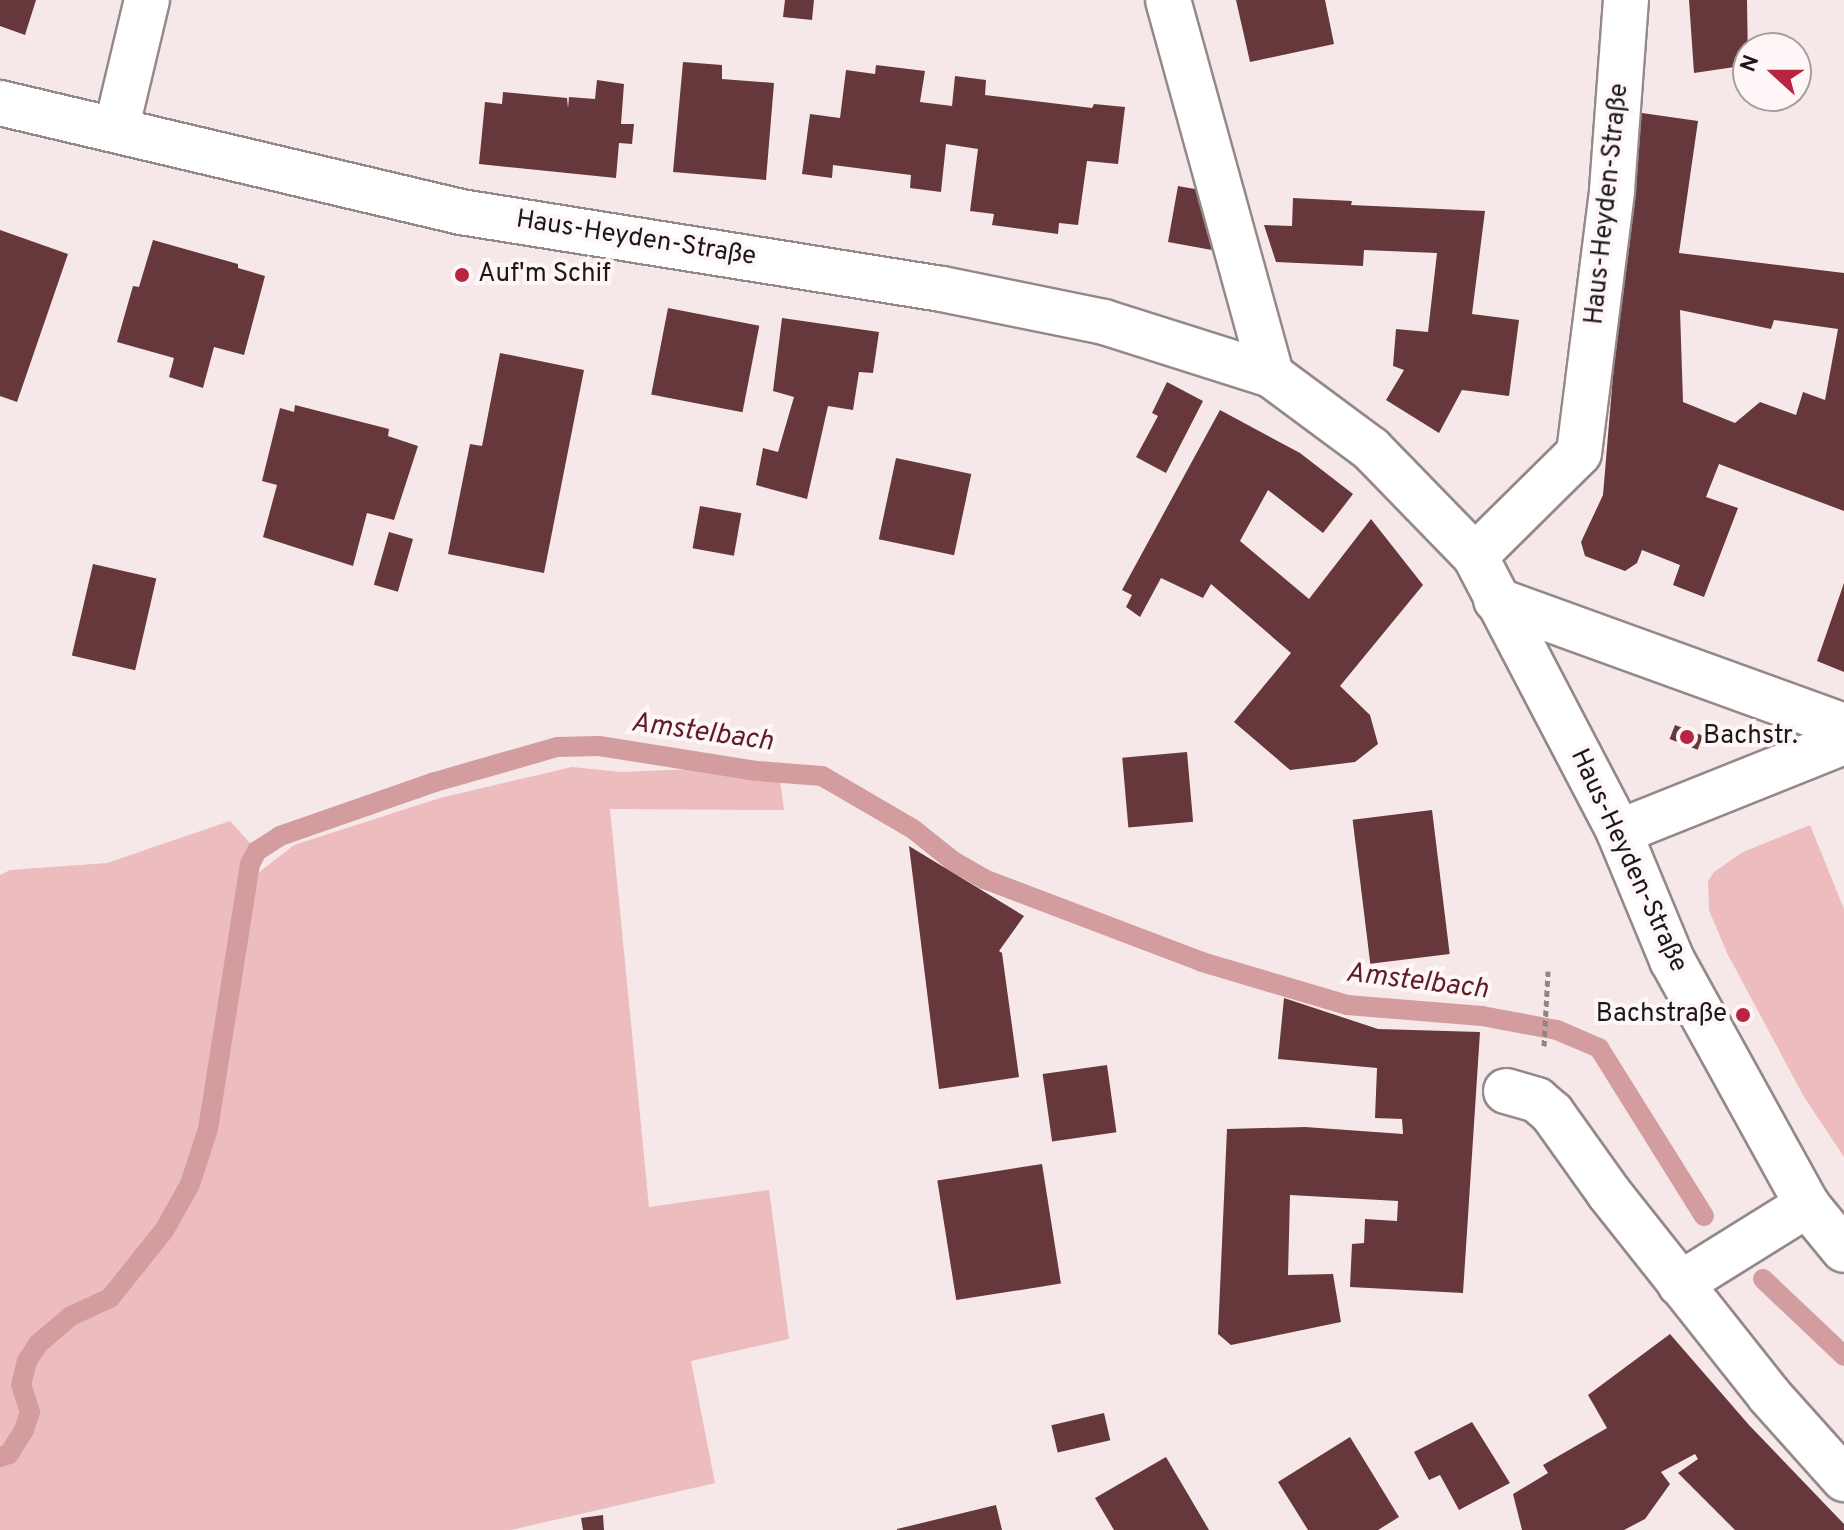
<!DOCTYPE html>
<html>
<head>
<meta charset="utf-8">
<style>
	body { margin:0 }
	#map { position:relative; width:1844px; height:1530px; overflow:hidden; background:#f6e8e8; font-family:Overpass,sans-serif }
	div>[style] { position:absolute }
	[style*='--x'] { left:calc(var(--x)*1px); top:calc(var(--y)*1px); width:calc(var(--w)*1px); rotate:calc(var(--a)*1deg) }
	.green>* { inset:0; background:#edbcbe }
	.stream>* { height:20px; margin:-10px; padding:0 10px; transform-origin:10px; border-radius:10px; background:#d39c9e }
	.building>* { inset:0; background:#67383b; transform-origin:0 0 }
	.path>* { height:5px; margin-top:-2.5px; transform-origin:0; background:repeating-linear-gradient(90deg,#8f8585 0 6px,transparent 0 10px) }
	.roads { filter:drop-shadow(2px 0 #958888) drop-shadow(-2px 0 #958888) drop-shadow(0 2px #958888) drop-shadow(0 -2px #958888) }
	.minor>* { height:44px; margin:-22px; padding:0 22px; transform-origin:22px; border-radius:22px; background:#fff }
	.dots>* { width:22px; height:22px; translate:-50% -50%; box-sizing:border-box; border:4px solid #fff7f7; border-radius:50% }
	span { translate:-50% -50%; white-space:nowrap; text-align:center; line-height:1.15; -webkit-text-stroke:8px #fff7f7; paint-order:stroke }
	.street-label { font-size:26px; color:#1d1818 }
	.poi-label { font-size:26px; color:#1d1818 }
	.left { translate:0 -50%; text-align:left }
	.right { translate:-100% -50%; text-align:right }
	.water-label { font-size:28px; color:#5f1d25; font-style:italic }
	.north { position:absolute; left:1732px; top:32px; width:80px; height:80px; box-sizing:border-box; background:#fff7f7; border:2px solid #a59e9e; border-radius:50%; rotate:291deg; font-size:22px; font-weight:700; line-height:32px; text-align:center; color:#1d1818 }
	.north::after { content:''; display:block; margin:auto; width:28px; height:36px; background:#b72541; clip-path:polygon(50% 0,100% 100%,50% 72%,0 100%) }
</style>
</head>
<body>
<div id="map">
	<div class="green">
		<div style="clip-path:polygon(572px 767px,621px 772px,695px 769px,780px 780px,784px 810px,610px 809px,649px 1207px,769px 1190px,789px 1339px,691px 1361px,715px 1483px,511px 1530px,0 1530px,0 875px,10px 870px,107px 863px,230px 821px,251px 844px,224px 1006px,231px 1008px,243px 920px,257px 874px,294px 845px,440px 798px)"></div>
		<div style="clip-path:polygon(1810px 825px,1844px 909px,1844px 1157px,1804px 1097px,1727px 953px,1709px 910px,1708px 881px,1714px 872px,1743px 852px)"></div>
	</div>
	<div class="stream">
		<div style="--x:1763;--y:1279;--w:112;--a:43.5"></div>
		<div style="--x:0;--y:1457;--w:9;--a:-18"></div>
		<div style="--x:9;--y:1454;--w:28;--a:-58"></div>
		<div style="--x:24;--y:1430;--w:19;--a:-72"></div>
		<div style="--x:30;--y:1412;--w:28;--a:-108"></div>
		<div style="--x:21;--y:1385;--w:25;--a:-76"></div>
		<div style="--x:27;--y:1361;--w:20;--a:-57"></div>
		<div style="--x:38;--y:1344;--w:43;--a:-40.3"></div>
		<div style="--x:71;--y:1316;--w:43;--a:-24.8"></div>
		<div style="--x:110;--y:1298;--w:88;--a:-51.4"></div>
		<div style="--x:165;--y:1229;--w:51;--a:-60.9"></div>
		<div style="--x:190;--y:1184;--w:58;--a:-71.9"></div>
		<div style="--x:208;--y:1129;--w:268;--a:-81"></div>
		<div style="--x:250;--y:864;--w:15;--a:-62"></div>
		<div style="--x:257;--y:851;--w:27;--a:-33"></div>
		<div style="--x:280;--y:836;--w:164;--a:-19.2"></div>
		<div style="--x:435;--y:782;--w:127;--a:-16"></div>
		<div style="--x:557;--y:747;--w:42;--a:-1.4"></div>
		<div style="--x:599;--y:746;--w:160;--a:9"></div>
		<div style="--x:757;--y:771;--w:65;--a:4.4"></div>
		<div style="--x:822;--y:776;--w:105;--a:30.2"></div>
		<div style="--x:913;--y:829;--w:51;--a:38.7"></div>
		<div style="--x:953;--y:861;--w:36;--a:30"></div>
		<div style="--x:984;--y:879;--w:233;--a:20.8"></div>
		<div style="--x:1202;--y:962;--w:151;--a:16.5"></div>
		<div style="--x:1347;--y:1005;--w:135;--a:4.7"></div>
		<div style="--x:1482;--y:1016;--w:76;--a:10.6"></div>
		<div style="--x:1557;--y:1030;--w:46;--a:23.2"></div>
		<div style="--x:1599;--y:1048;--w:198;--a:58"></div>
	</div>
	<div class="building">
		<div style="clip-path:polygon(0 0,36px 0,25px 35px,0 26px)"></div>
		<div style="clip-path:polygon(785px 0,814px 0,812px 20px,783px 17px)"></div>
		<div style="clip-path:polygon(1236px 0,1325px 0,1334px 44px,1250px 62px)"></div>
		<div style="clip-path:polygon(1689px 0,1747px 0,1748px 65px,1694px 73px)"></div>
		<div style="clip-path:polygon(683px 62px,722px 65px,722px 79px,774px 83px,766px 180px,673px 172px)"></div>
		<div style="clip-path:polygon(876px 65px,925px 71px,920px 102px,952px 106px,955px 76px,986px 80px,985px 95px,1092px 108px,1094px 104px,1125px 107px,1118px 164px,1087px 161px,1078px 225px,1059px 223px,1058px 234px,992px 225px,994px 214px,970px 211px,978px 149px,946px 144px,941px 192px,910px 188px,911px 175px,833px 165px,832px 178px,802px 174px,810px 114px,840px 118px,846px 70px,875px 74px)"></div>
		<div style="clip-path:polygon(597px 80px,624px 84px,621px 124px,634px 124px,632px 144px,619px 143px,616px 178px,479px 164px,485px 102px,502px 104px,503px 92px,567px 98px,568px 108px,569px 97px,595px 99px)"></div>
		<div style="clip-path:polygon(evenodd,1635px 112px,1698px 121px,1679px 253px,1844px 273px,1844px 511px,1719px 464px,1706px 497px,1738px 508px,1704px 597px,1673px 585px,1680px 565px,1642px 550px,1637px 563px,1625px 571px,1585px 556px,1581px 542px,1603px 495px,1635px 112px,1680px 310px,1771px 329px,1774px 320px,1838px 329px,1825px 400px,1803px 392px,1796px 415px,1760px 402px,1735px 423px,1683px 402px,1680px 310px)"></div>
		<div style="clip-path:polygon(1178px 186px,1206px 191px,1223px 252px,1168px 242px)"></div>
		<div style="clip-path:polygon(1293px 198px,1352px 201px,1351px 205px,1485px 211px,1472px 314px,1519px 320px,1509px 396px,1462px 390px,1439px 433px,1386px 400px,1404px 370px,1393px 366px,1396px 329px,1428px 332px,1437px 253px,1364px 250px,1363px 266px,1276px 262px,1264px 225px,1292px 226px)"></div>
		<div style="clip-path:polygon(0 230px,68px 254px,17px 402px,0 396px)"></div>
		<div style="clip-path:polygon(153px 240px,238px 264px,238px 268px,265px 276px,244px 355px,214px 347px,203px 388px,169px 377px,174px 358px,117px 342px,133px 286px,139px 287px)"></div>
		<div style="left:668px;top:308px;width:93px;height:88px;rotate:11deg"></div>
		<div style="clip-path:polygon(782px 318px,879px 332px,873px 373px,859px 372px,853px 410px,828px 406px,807px 499px,756px 485px,763px 448px,778px 452px,794px 397px,773px 391px)"></div>
		<div style="clip-path:polygon(500px 353px,584px 370px,544px 573px,448px 554px,470px 444px,482px 446px)"></div>
		<div style="clip-path:polygon(1167px 382px,1203px 401px,1166px 473px,1136px 457px,1158px 416px,1152px 413px)"></div>
		<div style="clip-path:polygon(295px 405px,389px 429px,388px 436px,418px 446px,394px 520px,367px 513px,353px 566px,263px 537px,277px 485px,262px 481px,280px 408px,294px 412px)"></div>
		<div style="clip-path:polygon(1220px 410px,1300px 453px,1353px 494px,1323px 533px,1268px 490px,1240px 541px,1309px 599px,1371px 519px,1423px 585px,1340px 686px,1370px 715px,1378px 744px,1355px 762px,1290px 770px,1234px 722px,1291px 653px,1211px 584px,1203px 598px,1161px 578px,1140px 617px,1126px 607px,1132px 595px,1122px 590px)"></div>
		<div style="left:896px;top:458px;width:77px;height:83px;rotate:12deg"></div>
		<div style="left:700px;top:506px;width:42px;height:43px;rotate:10deg"></div>
		<div style="left:389px;top:532px;width:25px;height:55px;rotate:16deg"></div>
		<div style="left:93px;top:564px;width:65px;height:94px;rotate:13deg"></div>
		<div style="clip-path:polygon(1844px 583px,1844px 672px,1817px 661px)"></div>
		<div style="left:1675px;top:725px;width:30px;height:15px;rotate:21deg"></div>
		<div style="left:1187px;top:752px;width:70px;height:65px;rotate:85deg"></div>
		<div style="left:1432px;top:810px;width:145px;height:80px;rotate:83deg"></div>
		<div style="clip-path:polygon(909px 846px,1024px 916px,999px 951px,1002px 953px,1019px 1077px,939px 1089px)"></div>
		<div style="clip-path:polygon(1284px 998px,1378px 1029px,1480px 1032px,1463px 1293px,1350px 1287px,1352px 1244px,1364px 1243px,1365px 1219px,1397px 1221px,1398px 1201px,1290px 1195px,1288px 1275px,1333px 1274px,1341px 1322px,1231px 1345px,1218px 1334px,1227px 1129px,1305px 1127px,1403px 1134px,1402px 1119px,1375px 1118px,1377px 1068px,1278px 1059px)"></div>
		<div style="left:1107px;top:1065px;width:68px;height:65px;rotate:82deg"></div>
		<div style="left:1042px;top:1164px;width:121px;height:106px;rotate:81deg"></div>
		<div style="clip-path:polygon(1670px 1334px,1749px 1425px,1844px 1524px,1844px 1530px,1735px 1530px,1678px 1473px,1698px 1459px,1695px 1454px,1661px 1472px,1670px 1484px,1645px 1519px,1624px 1530px,1522px 1530px,1513px 1494px,1548px 1473px,1543px 1465px,1607px 1428px,1588px 1395px)"></div>
		<div style="left:1104px;top:1413px;width:28px;height:54px;rotate:77deg"></div>
		<div style="clip-path:polygon(1472px 1422px,1510px 1483px,1459px 1510px,1440px 1475px,1429px 1480px,1414px 1452px)"></div>
		<div style="clip-path:polygon(1350px 1437px,1399px 1517px,1378px 1530px,1308px 1530px,1278px 1482px)"></div>
		<div style="clip-path:polygon(1166px 1457px,1209px 1530px,1114px 1530px,1095px 1498px)"></div>
		<div style="clip-path:polygon(996px 1505px,1002px 1530px,897px 1530px,897px 1529px)"></div>
		<div style="clip-path:polygon(603px 1515px,604px 1530px,583px 1530px,581px 1518px)"></div>
	</div>
	<div class="path">
		<div style="--x:1544;--y:1046;--w:75;--a:-86.9"></div>
	</div>
	<div class="roads">
		<div class="minor">
			<div style="--x:1168;--y:0;--w:389;--a:74.6"></div>
			<div style="--x:0;--y:103;--w:474;--a:13.3"></div>
			<div style="--x:461;--y:212;--w:487;--a:9.1"></div>
			<div style="--x:942;--y:289;--w:165;--a:11.5"></div>
			<div style="--x:1104;--y:322;--w:175;--a:17.6"></div>
			<div style="--x:1271;--y:375;--w:124;--a:36.5"></div>
			<div style="--x:1371;--y:449;--w:149;--a:45.8"></div>
			<div style="--x:1475;--y:556;--w:311;--a:62.4"></div>
			<div style="--x:1619;--y:832;--w:139;--a:67.5"></div>
			<div style="--x:1672;--y:960;--w:280;--a:61.1"></div>
			<div style="--x:1807;--y:1205;--w:58;--a:50.6"></div>
			<div style="--x:116;--y:130;--w:134;--a:-76.6"></div>
			<div style="--x:1475;--y:556;--w:146;--a:-44.7"></div>
			<div style="--x:1579;--y:453;--w:265;--a:-82.8"></div>
			<div style="--x:1612;--y:190;--w:191;--a:-85.8"></div>
			<div style="--x:1496;--y:600;--w:370;--a:19.9"></div>
			<div style="--x:1619;--y:832;--w:242;--a:-21.8"></div>
			<div style="--x:1506;--y:1091;--w:32;--a:16"></div>
			<div style="--x:1537;--y:1100;--w:20;--a:41"></div>
			<div style="--x:1552;--y:1113;--w:98;--a:54.5"></div>
			<div style="--x:1609;--y:1193;--w:258;--a:51.6"></div>
			<div style="--x:1769;--y:1395;--w:113;--a:48.2"></div>
			<div style="--x:1680;--y:1284;--w:150;--a:-31.9"></div>
		</div>
	</div>
	<div class="dots">
		<div style="left:462px;top:275px;background:#b72541"></div>
		<div style="left:1687px;top:737px;background:#b72541"></div>
		<div style="left:1743px;top:1015px;background:#b72541"></div>
	</div>
	<div class="street-label">
		<span style="left:1608px;top:204px;rotate:-84deg">Haus-Heyden-Straße</span>
		<span style="left:636px;top:239px;rotate:9deg">Haus-Heyden-Straße</span>
		<span style="left:1628px;top:861px;rotate:65deg">Haus-Heyden-Straße</span>
	</div>
	<div class="poi-label">
		<span class="left" style="left:478px;top:275px">Auf'm Schif</span>
		<span class="left" style="left:1703px;top:737px">Bachstr.</span>
		<span class="right" style="left:1727px;top:1015px">Bachstraße</span>
	</div>
	<div class="water-label">
		<span style="left:702px;top:733px;rotate:8deg">Amstelbach</span>
		<span style="left:1417px;top:982px;rotate:7deg">Amstelbach</span>
	</div>
	<div class="north">N</div>
</div>
</body>
</html>
